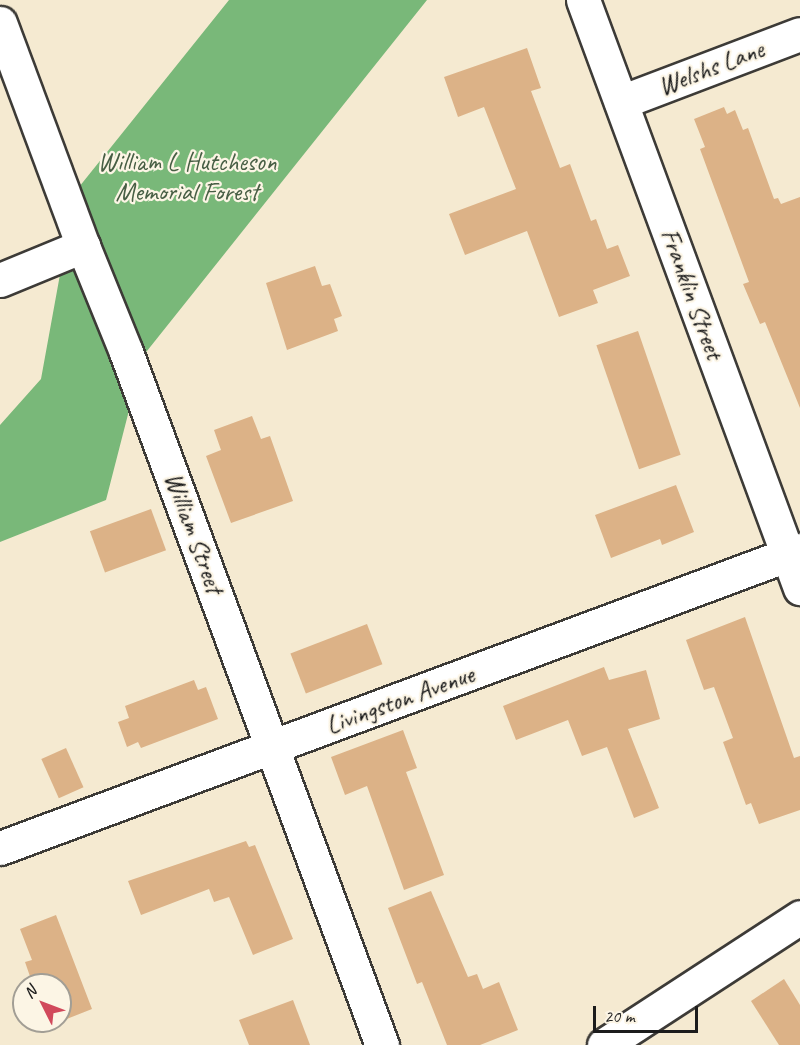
<!DOCTYPE html>
<html>
<head>
<meta charset="utf-8">
<style>
	body { margin:0 }
	#map { position:relative; width:800px; height:1045px; overflow:hidden; background:#f5ead1; font-family:Caveat,sans-serif }
	div>[style] { position:absolute }
	[style*='--x'] { left:calc(var(--x)*1px); top:calc(var(--y)*1px); width:calc(var(--w)*1px); rotate:calc(var(--a)*1deg) }
	.forest>* { inset:0; background:#79b879 }
	.building>* { inset:0; background:#dcb287; transform-origin:0 0 }
	.roads { filter:drop-shadow(2px 0 #3d3b37) drop-shadow(-2px 0 #3d3b37) drop-shadow(0 2px #3d3b37) drop-shadow(0 -2px #3d3b37) }
	.minor>* { height:33px; margin:-16.5px; padding:0 16.5px; transform-origin:16.5px; border-radius:16.5px; background:#fff }
	span { translate:-50% -50%; white-space:nowrap; text-align:center; line-height:1.15; -webkit-text-stroke:4.5px #fcf5e5; paint-order:stroke }
	.street-label { font-size:26px; color:#1c1c1c }
	.park-label { font-size:26px; color:#475e44 }
	.north { position:absolute; left:12px; top:973px; width:60px; height:60px; box-sizing:border-box; background:#fcf5e5; border:2px solid #a29e95; border-radius:50%; rotate:312deg; font-size:16px; font-weight:700; line-height:24px; text-align:center; color:#1c1c1c }
	.north::after { content:''; display:block; margin:auto; width:21px; height:27px; background:#d1495b; clip-path:polygon(50% 0,100% 100%,50% 72%,0 100%) }
	.scale { position:absolute; left:593px; top:1006px; width:105px; height:27px; box-sizing:border-box; border:3px solid #1c1c1c; border-top:0; padding-left:8px; font-size:18px; line-height:21px; white-space:nowrap; color:#1c1c1c; -webkit-text-stroke:4px #fcf5e5; paint-order:stroke }
</style>
</head>
<body>
<div id="map">
	<div class="forest">
		<div style="clip-path:polygon(229px 0,427px 0,143px 356px,106px 500px,0 542px,0 425px,41px 379px,75px 192px)"></div>
	</div>
	<div class="building">
		<div style="clip-path:polygon(527px 48px,541px 88px,531px 91px,560px 168px,570px 164px,591px 221px,596px 219px,607px 249px,618px 245px,630px 276px,593px 290px,598px 303px,559px 317px,527px 231px,465px 255px,449px 214px,516px 189px,484px 107px,458px 117px,444px 77px)"></div>
		<div style="clip-path:polygon(724px 107px,727px 114px,735px 110px,743px 130px,748px 128px,774px 199px,778px 198px,781px 204px,800px 197px,800px 408px,765px 322px,760px 324px,743px 284px,749px 282px,700px 149px,705px 147px,694px 119px)"></div>
		<div style="clip-path:polygon(315px 266px,322px 286px,330px 284px,342px 316px,334px 319px,338px 331px,287px 350px,266px 283px)"></div>
		<div style="left:638px;top:331px;width:131px;height:44px;rotate:71deg"></div>
		<div style="clip-path:polygon(252px 416px,261px 439px,270px 436px,293px 501px,231px 523px,206px 456px,221px 450px,214px 430px)"></div>
		<div style="clip-path:polygon(676px 485px,694px 532px,662px 545px,660px 539px,611px 558px,595px 515px)"></div>
		<div style="left:151px;top:509px;width:44px;height:65px;rotate:70deg"></div>
		<div style="clip-path:polygon(745px 617px,794px 758px,800px 756px,800px 810px,759px 824px,751px 803px,746px 805px,723px 742px,733px 738px,714px 687px,704px 690px,686px 640px)"></div>
		<div style="left:367px;top:624px;width:43px;height:82px;rotate:69deg"></div>
		<div style="clip-path:polygon(604px 667px,609px 680px,646px 670px,660px 719px,628px 729px,659px 808px,634px 818px,607px 747px,582px 756px,568px 720px,516px 740px,503px 706px)"></div>
		<div style="clip-path:polygon(194px 680px,198px 690px,206px 687px,218px 719px,141px 748px,138px 742px,127px 747px,118px 722px,129px 718px,125px 706px)"></div>
		<div style="clip-path:polygon(403px 730px,417px 768px,406px 772px,444px 875px,404px 890px,367px 786px,345px 795px,331px 757px)"></div>
		<div style="left:66px;top:748px;width:43px;height:27px;rotate:66deg"></div>
		<div style="clip-path:polygon(246px 841px,249px 847px,255px 845px,293px 939px,253px 955px,229px 897px,214px 902px,209px 889px,141px 915px,128px 881px)"></div>
		<div style="clip-path:polygon(431px 891px,468px 977px,477px 974px,483px 989px,499px 982px,518px 1030px,480px 1045px,447px 1045px,422px 982px,417px 984px,388px 908px)"></div>
		<div style="clip-path:polygon(56px 915px,92px 1009px,49px 1026px,47px 1021px,60px 1021px,60px 985px,33px 985px,25px 962px,32px 960px,20px 929px)"></div>
		<div style="clip-path:polygon(784px 979px,800px 1005px,800px 1045px,779px 1045px,751px 1001px)"></div>
		<div style="clip-path:polygon(293px 1000px,310px 1045px,249px 1045px,239px 1020px)"></div>
	</div>
	<div class="roads">
		<div class="minor">
			<div style="--x:583;--y:0;--w:627;--a:69.74"></div>
			<div style="--x:0;--y:23;--w:238;--a:69.6"></div>
			<div style="--x:83;--y:246;--w:114;--a:67.9"></div>
			<div style="--x:126;--y:352;--w:739;--a:69.73"></div>
			<div style="--x:621;--y:102;--w:191;--a:-20.8"></div>
			<div style="--x:0;--y:280;--w:90;--a:-22.3"></div>
			<div style="--x:0;--y:848;--w:854;--a:-20.43"></div>
			<div style="--x:604;--y:1045;--w:234;--a:-33.1"></div>
		</div>
	</div>
	<div class="street-label">
		<span style="left:711px;top:68px;rotate:-21deg">Welshs Lane</span>
		<span style="left:692px;top:294px;rotate:70deg">Franklin Street</span>
		<span style="left:194px;top:533px;rotate:70deg">William Street</span>
		<span style="left:400px;top:700px;rotate:-20deg">Livingston Avenue</span>
	</div>
	<div class="park-label">
		<span style="left:187px;top:177px">William L Hutcheson<br>Memorial Forest</span>
	</div>
	<div class="north">N</div>
	<div class="scale">20 m</div>
</div>
</body>
</html>
